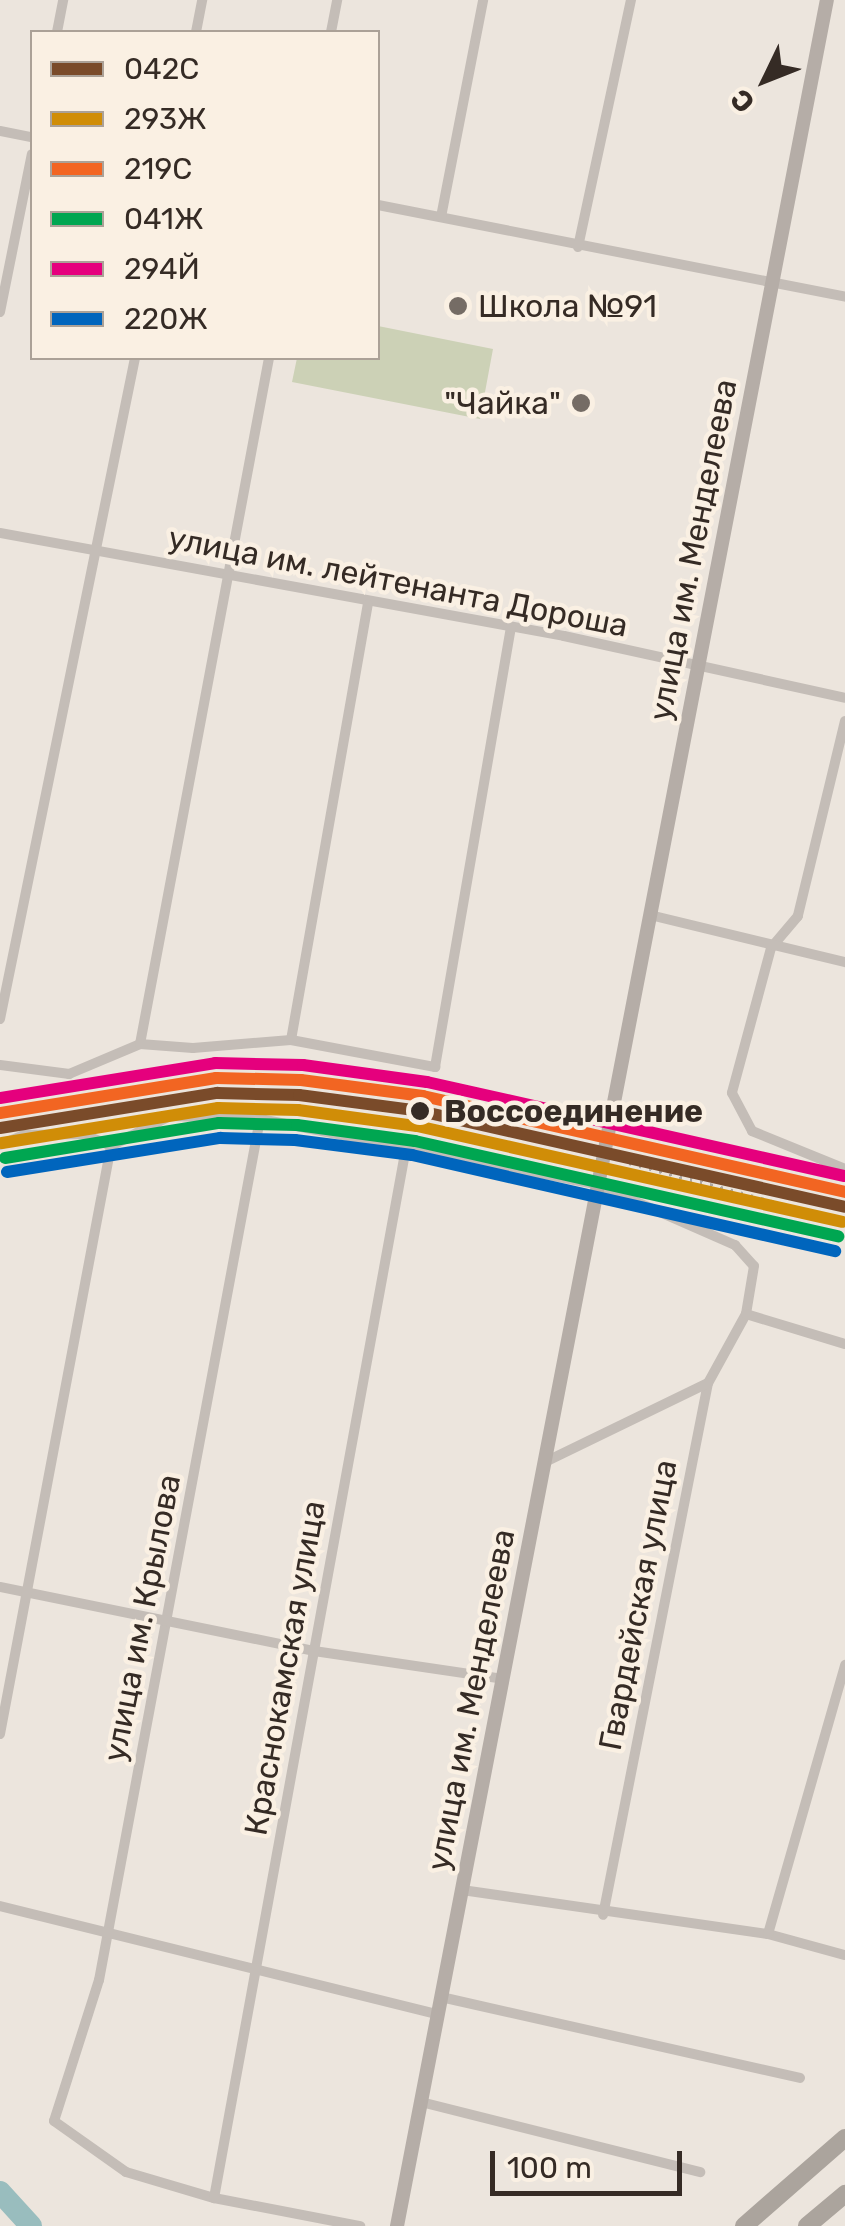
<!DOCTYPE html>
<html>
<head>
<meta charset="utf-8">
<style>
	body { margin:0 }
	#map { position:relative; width:845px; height:2226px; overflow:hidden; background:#ece5dd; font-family:Rubik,sans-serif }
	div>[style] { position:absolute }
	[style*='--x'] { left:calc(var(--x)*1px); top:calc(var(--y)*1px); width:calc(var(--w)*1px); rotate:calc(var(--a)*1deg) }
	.green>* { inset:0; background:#ccd1b6 }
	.river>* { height:22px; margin:-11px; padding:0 11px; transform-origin:11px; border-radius:11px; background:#99bdbe }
	.street>* { height:10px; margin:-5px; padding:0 5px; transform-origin:5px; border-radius:5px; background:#c4bdb7 }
	.secondary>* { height:14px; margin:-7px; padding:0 7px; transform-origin:7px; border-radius:7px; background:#b5ada7 }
	.highway>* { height:18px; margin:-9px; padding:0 9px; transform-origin:9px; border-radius:9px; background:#aba49d }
	.rail>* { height:4px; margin-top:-2px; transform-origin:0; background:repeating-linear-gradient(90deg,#aca6a1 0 2.5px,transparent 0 10.5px) }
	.rail-1>* { height:12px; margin:-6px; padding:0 6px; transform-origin:6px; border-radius:6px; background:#7a4b2a }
	.rail-2>* { height:12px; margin:-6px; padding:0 6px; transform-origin:6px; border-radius:6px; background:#d08d07 }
	.rail-3>* { height:12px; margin:-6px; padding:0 6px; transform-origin:6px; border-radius:6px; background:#f26522 }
	.rail-4>* { height:12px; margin:-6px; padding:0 6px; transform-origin:6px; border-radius:6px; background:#00a651 }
	.rail-5>* { height:12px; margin:-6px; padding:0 6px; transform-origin:6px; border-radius:6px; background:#e5007d }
	.rail-6>* { height:12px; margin:-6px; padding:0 6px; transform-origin:6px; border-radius:6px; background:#0065bd }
	.dots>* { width:28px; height:28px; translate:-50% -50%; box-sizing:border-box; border:5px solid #faf0e3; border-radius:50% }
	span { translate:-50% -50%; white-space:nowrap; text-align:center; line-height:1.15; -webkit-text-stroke:9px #faf0e3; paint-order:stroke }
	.poi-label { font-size:32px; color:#352b25 }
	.left { translate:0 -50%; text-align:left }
	.right { translate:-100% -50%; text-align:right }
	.street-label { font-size:32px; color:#352b25 }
	.stop-label { font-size:32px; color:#352b25; font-weight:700 }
	.legend { position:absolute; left:30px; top:30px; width:350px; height:330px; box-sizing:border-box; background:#faf0e3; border:2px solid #aba197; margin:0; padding:12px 18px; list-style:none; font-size:30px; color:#352b25 }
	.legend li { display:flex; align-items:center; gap:20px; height:50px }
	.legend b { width:50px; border:2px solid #aba197 }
	.north { position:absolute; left:715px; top:30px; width:100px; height:100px; -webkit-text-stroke:8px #faf0e3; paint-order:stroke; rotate:227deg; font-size:28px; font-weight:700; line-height:40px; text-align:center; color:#352b25 }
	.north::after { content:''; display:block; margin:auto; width:35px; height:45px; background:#352b25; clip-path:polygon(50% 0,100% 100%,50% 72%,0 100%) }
	.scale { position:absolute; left:490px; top:2151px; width:192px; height:45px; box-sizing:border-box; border:5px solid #352b25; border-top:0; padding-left:12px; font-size:30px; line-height:35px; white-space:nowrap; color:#352b25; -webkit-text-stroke:8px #faf0e3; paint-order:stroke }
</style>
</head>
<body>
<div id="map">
	<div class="green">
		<div style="clip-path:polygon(378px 326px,493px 349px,480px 419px,292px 382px,297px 358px,378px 358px)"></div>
	</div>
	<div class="river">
		<div style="--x:0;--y:2192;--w:46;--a:47.6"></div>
	</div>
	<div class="street">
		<div style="--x:57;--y:32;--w:33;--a:-79"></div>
		<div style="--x:196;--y:32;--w:33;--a:-79"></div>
		<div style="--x:331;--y:32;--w:33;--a:-79"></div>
		<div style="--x:0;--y:131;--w:33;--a:11"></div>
		<div style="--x:378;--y:205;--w:476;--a:11.1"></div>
		<div style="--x:441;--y:217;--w:221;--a:-79"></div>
		<div style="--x:578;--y:247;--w:253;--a:-77.9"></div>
		<div style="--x:0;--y:312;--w:161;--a:-78.6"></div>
		<div style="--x:0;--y:533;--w:573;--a:10.35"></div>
		<div style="--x:564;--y:636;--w:288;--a:12.4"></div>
		<div style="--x:845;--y:721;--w:201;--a:103.6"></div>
		<div style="--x:798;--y:916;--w:42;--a:130.2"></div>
		<div style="--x:771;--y:948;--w:150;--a:105.1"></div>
		<div style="--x:732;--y:1093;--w:43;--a:62.2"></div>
		<div style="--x:752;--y:1131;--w:100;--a:22.2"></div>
		<div style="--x:650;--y:915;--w:201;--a:13.6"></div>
		<div style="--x:0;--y:1019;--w:675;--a:-78.46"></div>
		<div style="--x:291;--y:1040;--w:442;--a:-80"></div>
		<div style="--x:140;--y:1044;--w:698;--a:-79.35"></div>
		<div style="--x:0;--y:1065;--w:70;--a:7.4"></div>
		<div style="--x:69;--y:1074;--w:77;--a:-22.9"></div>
		<div style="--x:140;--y:1044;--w:53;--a:4.3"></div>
		<div style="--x:193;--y:1048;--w:98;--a:-4.7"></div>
		<div style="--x:291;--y:1040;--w:147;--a:10.6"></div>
		<div style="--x:435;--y:1067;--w:447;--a:-80.2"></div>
		<div style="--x:260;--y:1119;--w:876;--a:100.59"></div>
		<div style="--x:99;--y:1980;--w:148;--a:107.7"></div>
		<div style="--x:54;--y:2121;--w:88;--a:35.3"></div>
		<div style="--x:126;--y:2172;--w:92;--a:16.5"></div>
		<div style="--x:214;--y:2198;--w:149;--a:10.9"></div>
		<div style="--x:0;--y:1145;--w:25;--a:-23"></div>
		<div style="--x:23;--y:1135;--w:59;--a:-1"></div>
		<div style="--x:82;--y:1134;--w:31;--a:22"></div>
		<div style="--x:111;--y:1146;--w:66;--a:-27"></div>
		<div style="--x:170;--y:1116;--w:90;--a:1.9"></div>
		<div style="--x:260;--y:1119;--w:344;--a:11"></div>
		<div style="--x:598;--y:1185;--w:150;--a:23.7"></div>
		<div style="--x:735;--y:1245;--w:28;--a:48"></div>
		<div style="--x:754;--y:1266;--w:49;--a:99.5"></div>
		<div style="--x:746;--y:1314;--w:79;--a:118.8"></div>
		<div style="--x:708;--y:1383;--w:542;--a:101.16"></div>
		<div style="--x:746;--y:1314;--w:103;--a:16.9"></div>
		<div style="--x:545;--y:1462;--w:181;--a:-25.9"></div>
		<div style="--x:0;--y:1587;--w:320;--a:11.5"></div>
		<div style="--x:314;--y:1651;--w:191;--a:8.4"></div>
		<div style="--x:0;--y:1734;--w:598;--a:-79.31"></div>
		<div style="--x:462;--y:1890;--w:309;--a:8.2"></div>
		<div style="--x:768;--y:1934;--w:80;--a:15.3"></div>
		<div style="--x:0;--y:1906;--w:451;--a:13.9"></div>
		<div style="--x:768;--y:1934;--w:280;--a:-74"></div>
		<div style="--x:441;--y:1997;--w:368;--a:12.7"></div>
		<div style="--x:421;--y:2102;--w:288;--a:14.1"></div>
		<div style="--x:214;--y:2198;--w:1067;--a:-79.64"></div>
	</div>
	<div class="secondary">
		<div style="--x:397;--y:2226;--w:2267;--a:-79.07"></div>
	</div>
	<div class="highway">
		<div style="--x:744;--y:2226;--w:134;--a:-41.1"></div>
		<div style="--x:807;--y:2226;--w:50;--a:-40.1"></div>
	</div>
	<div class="rail">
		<div style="--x:629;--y:1163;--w:224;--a:15.3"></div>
	</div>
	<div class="rail-1">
		<div style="--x:0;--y:1128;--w:220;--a:-9.2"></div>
		<div style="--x:217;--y:1093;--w:82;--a:1.4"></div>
		<div style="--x:299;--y:1095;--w:122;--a:7.5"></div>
		<div style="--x:420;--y:1111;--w:436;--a:12.7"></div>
	</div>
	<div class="rail-2">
		<div style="--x:2;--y:1143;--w:219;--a:-9.2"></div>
		<div style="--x:218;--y:1108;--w:80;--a:1.4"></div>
		<div style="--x:298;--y:1110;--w:120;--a:7.7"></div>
		<div style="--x:417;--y:1126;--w:436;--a:12.7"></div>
	</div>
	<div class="rail-3">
		<div style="--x:0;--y:1113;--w:219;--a:-9.2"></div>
		<div style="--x:216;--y:1078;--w:85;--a:1.3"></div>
		<div style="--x:301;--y:1080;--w:123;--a:7.5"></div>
		<div style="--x:423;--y:1096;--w:433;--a:12.8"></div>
	</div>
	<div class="rail-4">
		<div style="--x:5;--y:1158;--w:217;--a:-9.3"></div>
		<div style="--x:219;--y:1123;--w:78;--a:1.5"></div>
		<div style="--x:297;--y:1125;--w:119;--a:7.7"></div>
		<div style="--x:415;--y:1141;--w:434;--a:12.7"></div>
	</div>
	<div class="rail-5">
		<div style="--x:0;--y:1098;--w:218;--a:-9.2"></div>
		<div style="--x:215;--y:1063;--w:88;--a:1.3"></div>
		<div style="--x:303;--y:1065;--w:125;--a:7.8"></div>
		<div style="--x:427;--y:1082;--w:428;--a:12.7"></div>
	</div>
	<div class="rail-6">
		<div style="--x:7;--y:1172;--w:216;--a:-9.1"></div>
		<div style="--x:220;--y:1138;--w:75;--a:1.5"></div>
		<div style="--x:295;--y:1140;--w:118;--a:7.3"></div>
		<div style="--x:412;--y:1155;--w:434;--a:12.8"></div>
	</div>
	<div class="dots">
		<div style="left:458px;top:306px;background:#756c65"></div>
		<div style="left:581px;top:403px;background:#756c65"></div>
		<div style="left:420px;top:1111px;background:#352b25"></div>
	</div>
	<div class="poi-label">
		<span class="left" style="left:478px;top:306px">Школа №91</span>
		<span class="right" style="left:561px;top:403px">"Чайка"</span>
	</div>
	<div class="street-label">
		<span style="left:693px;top:550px;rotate:-79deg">улица им. Менделеева</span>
		<span style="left:398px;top:582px;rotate:11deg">улица им. лейтенанта Дороша</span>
		<span style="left:638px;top:1605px;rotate:-79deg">Гвардейская улица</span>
		<span style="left:142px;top:1618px;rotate:-79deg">улица им. Крылова</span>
		<span style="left:285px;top:1668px;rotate:-80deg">Краснокамская улица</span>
		<span style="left:471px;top:1700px;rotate:-79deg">улица им. Менделеева</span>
	</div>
	<div class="stop-label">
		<span class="left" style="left:444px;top:1111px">Воссоединение</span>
	</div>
	<ul class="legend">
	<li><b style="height:12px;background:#7a4b2a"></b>042С</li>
	<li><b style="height:12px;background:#d08d07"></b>293Ж</li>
	<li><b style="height:12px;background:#f26522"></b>219С</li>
	<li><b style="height:12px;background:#00a651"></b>041Ж</li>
	<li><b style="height:12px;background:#e5007d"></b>294Й</li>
	<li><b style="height:12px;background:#0065bd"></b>220Ж</li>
	</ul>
	<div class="north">С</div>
	<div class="scale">100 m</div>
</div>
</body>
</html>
